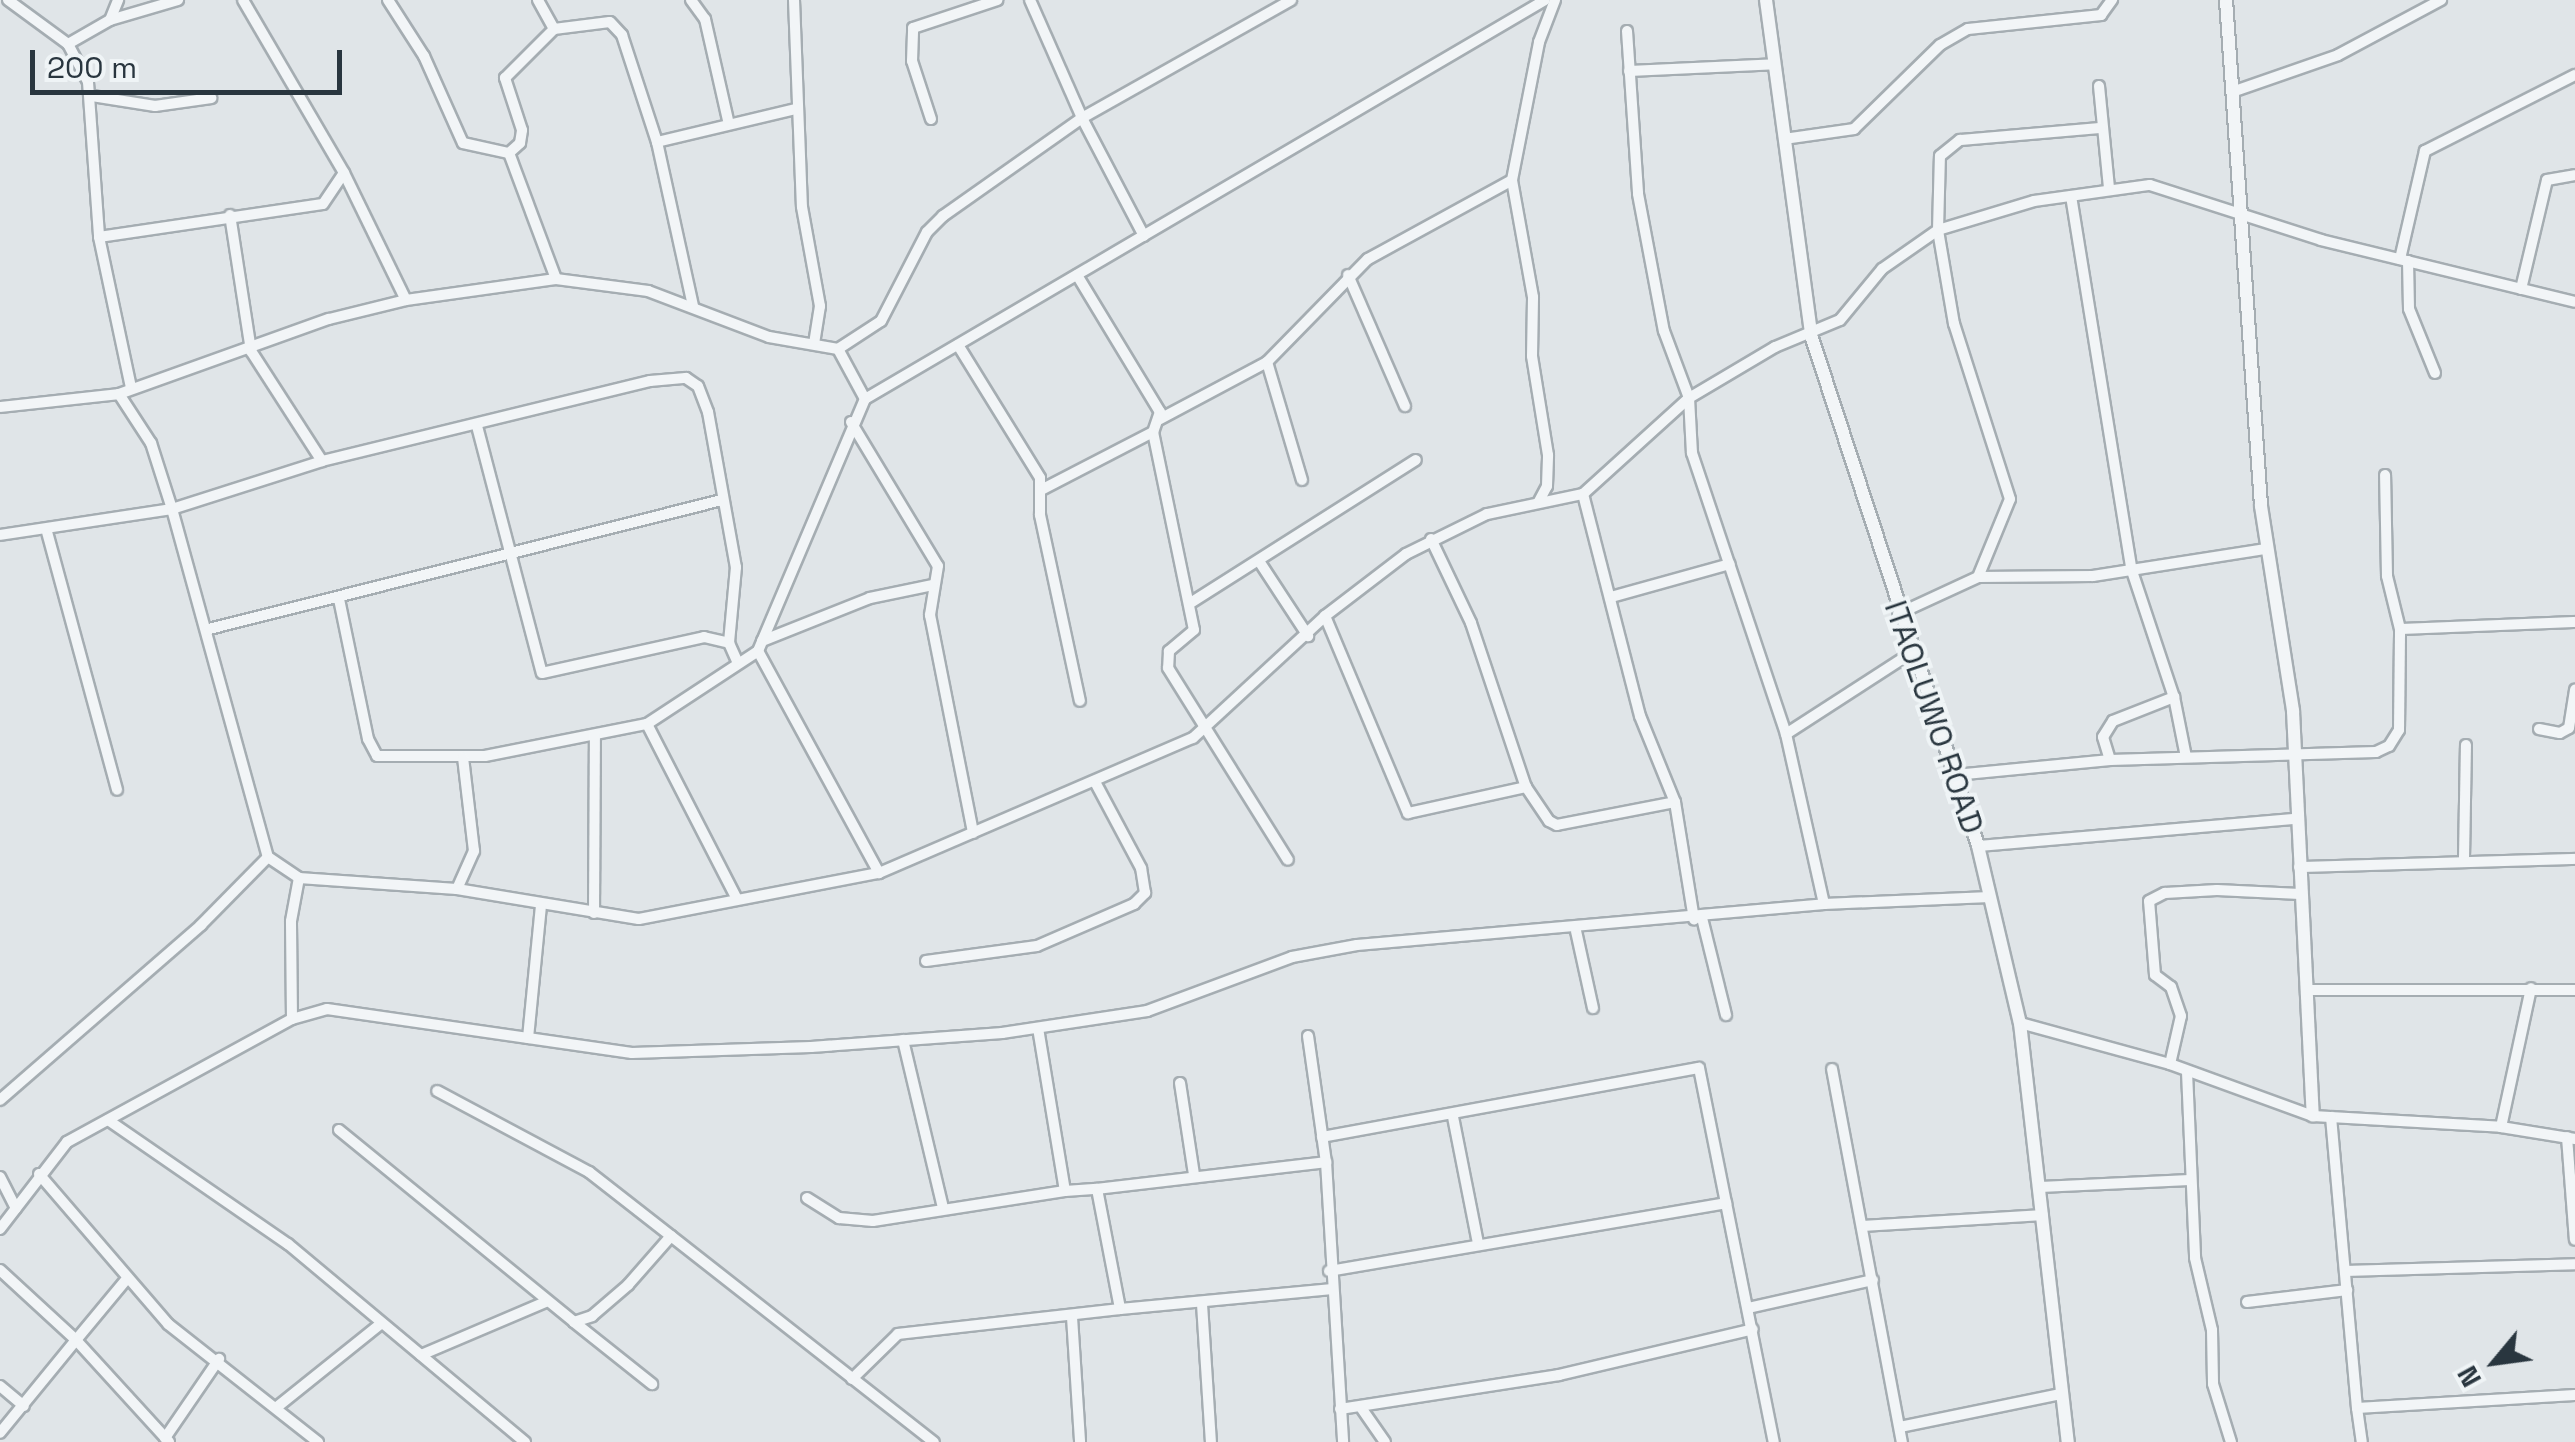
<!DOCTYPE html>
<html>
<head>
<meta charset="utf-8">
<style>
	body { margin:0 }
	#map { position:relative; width:2575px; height:1442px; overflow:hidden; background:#e0e5e8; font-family:"Space Grotesk",sans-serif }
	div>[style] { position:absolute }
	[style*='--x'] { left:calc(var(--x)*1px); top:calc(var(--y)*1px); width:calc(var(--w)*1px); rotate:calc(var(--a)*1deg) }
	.roads { filter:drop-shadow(2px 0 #a5adb2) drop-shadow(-2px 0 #a5adb2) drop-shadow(0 2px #a5adb2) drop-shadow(0 -2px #a5adb2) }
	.minor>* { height:10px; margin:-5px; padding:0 5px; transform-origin:5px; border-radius:5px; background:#f2f5f7 }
	.tertiary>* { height:12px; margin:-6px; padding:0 6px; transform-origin:6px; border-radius:6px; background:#f2f5f7 }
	span { translate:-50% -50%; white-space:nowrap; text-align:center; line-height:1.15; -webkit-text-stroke:8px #eff4f6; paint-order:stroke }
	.street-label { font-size:32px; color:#29363f }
	.north { position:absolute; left:2445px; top:1312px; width:100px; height:100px; -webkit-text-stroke:8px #eff4f6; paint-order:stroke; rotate:241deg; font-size:28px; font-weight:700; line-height:40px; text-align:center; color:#29363f }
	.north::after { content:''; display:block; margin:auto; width:35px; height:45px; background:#29363f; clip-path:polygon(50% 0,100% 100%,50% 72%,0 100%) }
	.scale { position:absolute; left:30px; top:50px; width:312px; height:45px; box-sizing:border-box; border:5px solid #29363f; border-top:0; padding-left:12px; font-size:30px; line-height:35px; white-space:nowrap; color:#29363f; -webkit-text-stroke:8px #eff4f6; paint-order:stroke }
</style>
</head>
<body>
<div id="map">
	<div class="roads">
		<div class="minor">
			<div style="--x:8;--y:0;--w:74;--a:36.3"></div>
			<div style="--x:68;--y:44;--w:43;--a:62.2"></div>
			<div style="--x:88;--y:82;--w:155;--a:85.9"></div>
			<div style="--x:99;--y:237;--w:154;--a:78"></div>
			<div style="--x:243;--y:0;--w:200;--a:59.7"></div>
			<div style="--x:344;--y:173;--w:141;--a:64"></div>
			<div style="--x:388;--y:0;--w:67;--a:57.3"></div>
			<div style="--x:424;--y:56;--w:95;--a:65.9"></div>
			<div style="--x:463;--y:143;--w:47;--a:12.3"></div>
			<div style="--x:509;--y:153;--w:134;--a:69.5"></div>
			<div style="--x:691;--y:0;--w:24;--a:54"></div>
			<div style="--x:705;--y:19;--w:104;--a:77.2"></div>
			<div style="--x:794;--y:0;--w:207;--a:87.8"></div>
			<div style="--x:802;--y:207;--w:101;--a:79.7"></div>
			<div style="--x:820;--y:306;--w:37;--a:99"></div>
			<div style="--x:1030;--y:0;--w:129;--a:66.2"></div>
			<div style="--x:1082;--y:118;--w:133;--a:62.3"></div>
			<div style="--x:110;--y:20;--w:22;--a:-68"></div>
			<div style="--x:554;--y:29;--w:56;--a:-7.1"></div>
			<div style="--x:610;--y:22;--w:18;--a:47"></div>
			<div style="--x:622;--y:35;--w:113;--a:71.9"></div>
			<div style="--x:657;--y:142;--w:168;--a:77.6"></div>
			<div style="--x:1627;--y:31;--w:163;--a:86.1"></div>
			<div style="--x:1638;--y:194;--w:139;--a:79.3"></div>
			<div style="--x:1664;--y:331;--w:72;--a:69.5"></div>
			<div style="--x:1689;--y:398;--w:55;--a:86.9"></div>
			<div style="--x:1692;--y:453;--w:296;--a:71.5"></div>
			<div style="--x:1786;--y:734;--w:149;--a:-32.9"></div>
			<div style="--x:68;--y:44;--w:48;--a:-29.7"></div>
			<div style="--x:110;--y:20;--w:71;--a:-16.4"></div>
			<div style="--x:1629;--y:71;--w:146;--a:-2.7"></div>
			<div style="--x:2099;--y:86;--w:102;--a:84.4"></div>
			<div style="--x:2232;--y:92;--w:112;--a:-19.2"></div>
			<div style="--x:2338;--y:55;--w:117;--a:-28.1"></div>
			<div style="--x:92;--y:96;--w:64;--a:9"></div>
			<div style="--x:155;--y:106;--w:57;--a:-8.1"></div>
			<div style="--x:931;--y:119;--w:61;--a:-108.1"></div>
			<div style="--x:912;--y:61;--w:33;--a:-88"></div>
			<div style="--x:913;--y:28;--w:89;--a:-18.4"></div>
			<div style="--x:1784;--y:139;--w:71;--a:-8.1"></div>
			<div style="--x:1854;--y:129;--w:120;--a:-44.3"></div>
			<div style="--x:1940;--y:45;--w:32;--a:-30"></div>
			<div style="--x:1968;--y:29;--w:134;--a:-6"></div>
			<div style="--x:2101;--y:15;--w:19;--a:-54"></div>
			<div style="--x:657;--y:142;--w:142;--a:-13.4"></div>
			<div style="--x:509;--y:153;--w:15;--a:-42"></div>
			<div style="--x:520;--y:143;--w:13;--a:-81"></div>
			<div style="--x:522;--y:130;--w:55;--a:-108.1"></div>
			<div style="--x:505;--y:78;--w:69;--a:-45"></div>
			<div style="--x:554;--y:29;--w:33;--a:-119"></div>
			<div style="--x:2071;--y:196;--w:377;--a:80.8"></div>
			<div style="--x:2131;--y:568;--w:136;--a:71.6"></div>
			<div style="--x:2174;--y:697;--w:61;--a:78.7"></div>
			<div style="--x:230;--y:215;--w:138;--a:81.2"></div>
			<div style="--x:251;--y:351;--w:131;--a:57.2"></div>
			<div style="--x:99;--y:237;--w:226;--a:-8.4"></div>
			<div style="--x:323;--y:204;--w:37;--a:-56"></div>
			<div style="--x:2400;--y:259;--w:111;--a:-77"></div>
			<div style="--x:2425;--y:151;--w:168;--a:-26.9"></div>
			<div style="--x:2408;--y:261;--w:48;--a:88.8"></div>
			<div style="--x:2409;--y:309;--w:69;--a:67.9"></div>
			<div style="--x:1077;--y:275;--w:160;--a:58.8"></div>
			<div style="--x:1160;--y:412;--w:21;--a:109"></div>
			<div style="--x:1153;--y:432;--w:202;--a:78.3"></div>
			<div style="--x:1194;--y:630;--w:33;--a:140"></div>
			<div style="--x:1169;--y:651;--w:17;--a:93"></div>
			<div style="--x:1168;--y:668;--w:226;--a:58"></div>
			<div style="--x:1348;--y:275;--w:143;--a:66.5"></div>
			<div style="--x:2521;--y:289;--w:112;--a:-76.6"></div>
			<div style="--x:2547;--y:180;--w:28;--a:-10"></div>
			<div style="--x:958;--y:345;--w:156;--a:58.3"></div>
			<div style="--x:1040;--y:478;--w:37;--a:90"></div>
			<div style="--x:1040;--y:515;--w:190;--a:77.9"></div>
			<div style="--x:838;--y:349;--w:51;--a:-33.1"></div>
			<div style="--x:881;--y:321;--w:100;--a:-62.7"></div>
			<div style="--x:927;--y:232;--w:23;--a:-45"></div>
			<div style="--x:943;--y:216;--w:170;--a:-35.2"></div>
			<div style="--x:1082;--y:118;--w:240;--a:-29.4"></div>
			<div style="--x:1267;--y:362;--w:123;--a:73.5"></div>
			<div style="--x:119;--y:394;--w:59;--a:56.9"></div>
			<div style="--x:151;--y:443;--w:69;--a:72.3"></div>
			<div style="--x:172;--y:509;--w:361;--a:74.6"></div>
			<div style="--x:268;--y:857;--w:37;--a:34"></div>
			<div style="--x:299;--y:878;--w:158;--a:4"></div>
			<div style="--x:457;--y:889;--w:184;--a:9.4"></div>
			<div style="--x:639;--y:919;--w:244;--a:-10.9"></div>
			<div style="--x:879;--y:873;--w:342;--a:-23.3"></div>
			<div style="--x:1193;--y:738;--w:180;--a:-42.7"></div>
			<div style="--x:1325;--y:616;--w:102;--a:-37.4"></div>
			<div style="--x:1406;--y:554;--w:90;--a:-26.3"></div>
			<div style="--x:1487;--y:514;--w:98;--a:-11.8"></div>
			<div style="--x:1583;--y:494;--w:143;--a:-42.2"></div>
			<div style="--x:1689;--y:398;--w:100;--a:-30.7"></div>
			<div style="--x:1775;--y:347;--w:70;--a:-22.6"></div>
			<div style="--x:1840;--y:320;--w:66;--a:-50.5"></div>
			<div style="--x:1882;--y:269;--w:68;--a:-34.9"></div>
			<div style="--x:1938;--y:230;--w:100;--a:-16.8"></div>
			<div style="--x:2034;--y:201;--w:117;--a:-7.9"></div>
			<div style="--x:2150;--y:185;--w:180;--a:17.8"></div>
			<div style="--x:2321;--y:240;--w:261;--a:13.7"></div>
			<div style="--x:0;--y:407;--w:120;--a:-6.2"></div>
			<div style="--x:119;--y:394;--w:223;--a:-19.7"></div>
			<div style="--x:329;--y:319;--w:79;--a:-13.9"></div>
			<div style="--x:406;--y:300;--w:151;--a:-8"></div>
			<div style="--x:556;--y:279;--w:93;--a:7.4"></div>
			<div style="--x:648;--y:291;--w:129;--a:20.8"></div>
			<div style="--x:769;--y:337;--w:70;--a:9.9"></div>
			<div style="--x:838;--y:349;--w:57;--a:61.6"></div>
			<div style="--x:865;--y:399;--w:788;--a:-30.4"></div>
			<div style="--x:1160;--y:419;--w:121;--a:-28"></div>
			<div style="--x:1267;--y:362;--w:144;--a:-45.6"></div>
			<div style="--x:1368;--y:259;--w:164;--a:-28.7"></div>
			<div style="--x:851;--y:422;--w:168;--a:58.9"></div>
			<div style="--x:938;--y:566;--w:50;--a:99.3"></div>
			<div style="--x:930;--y:615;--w:222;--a:78.8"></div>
			<div style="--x:477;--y:426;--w:255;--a:75.3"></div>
			<div style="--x:542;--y:673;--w:166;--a:-12.5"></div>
			<div style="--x:704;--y:637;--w:26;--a:13"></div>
			<div style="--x:1043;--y:489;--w:124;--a:-27.4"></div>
			<div style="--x:1583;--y:494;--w:229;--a:75.6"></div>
			<div style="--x:1640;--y:716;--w:93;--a:67.9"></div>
			<div style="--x:1675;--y:802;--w:119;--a:80.8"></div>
			<div style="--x:1538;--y:503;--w:19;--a:-62"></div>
			<div style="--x:1547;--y:486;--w:31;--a:-88"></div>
			<div style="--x:1548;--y:455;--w:100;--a:-99.2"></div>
			<div style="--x:1532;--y:356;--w:59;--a:-89"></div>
			<div style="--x:1533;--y:297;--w:119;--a:-100.2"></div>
			<div style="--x:1512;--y:180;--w:141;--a:-78.9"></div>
			<div style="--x:1539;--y:42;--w:45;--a:-69.1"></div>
			<div style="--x:47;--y:532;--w:267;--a:74.8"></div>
			<div style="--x:0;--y:535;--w:174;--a:-8.6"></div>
			<div style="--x:172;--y:509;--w:157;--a:-17.7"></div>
			<div style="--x:322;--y:461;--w:338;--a:-13.7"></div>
			<div style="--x:650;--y:381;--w:36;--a:-5"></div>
			<div style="--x:686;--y:378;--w:14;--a:34"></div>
			<div style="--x:698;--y:386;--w:28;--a:69"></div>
			<div style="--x:708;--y:412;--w:158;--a:79.8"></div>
			<div style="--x:736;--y:567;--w:76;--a:95.3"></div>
			<div style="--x:729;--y:643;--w:22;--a:66"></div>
			<div style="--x:1431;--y:539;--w:93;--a:64.5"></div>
			<div style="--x:1471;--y:623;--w:173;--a:71.5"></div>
			<div style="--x:1526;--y:787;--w:41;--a:55.9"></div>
			<div style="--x:1549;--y:821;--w:9;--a:27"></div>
			<div style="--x:1557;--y:825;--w:120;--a:-11"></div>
			<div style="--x:1259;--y:561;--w:90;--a:56.8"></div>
			<div style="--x:1978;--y:577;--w:84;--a:-67.7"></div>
			<div style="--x:2010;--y:499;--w:184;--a:-107.7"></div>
			<div style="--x:1954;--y:324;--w:95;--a:-99.7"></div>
			<div style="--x:1938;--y:230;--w:74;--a:-88.5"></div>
			<div style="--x:1940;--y:156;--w:26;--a:-39"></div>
			<div style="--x:1960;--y:140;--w:141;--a:-4.9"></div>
			<div style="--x:1611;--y:597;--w:123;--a:-15.5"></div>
			<div style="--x:339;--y:599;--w:143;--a:78.3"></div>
			<div style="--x:368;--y:739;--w:19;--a:62"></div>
			<div style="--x:377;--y:756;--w:108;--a:0"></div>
			<div style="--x:485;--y:756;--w:165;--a:-11.2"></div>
			<div style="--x:647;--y:724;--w:133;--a:-33.3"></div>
			<div style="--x:758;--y:651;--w:274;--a:-67"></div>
			<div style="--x:1192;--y:602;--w:265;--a:-32.4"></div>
			<div style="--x:1898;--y:614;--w:88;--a:-24.8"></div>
			<div style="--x:1978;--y:577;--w:115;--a:-0.5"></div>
			<div style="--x:2093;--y:576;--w:175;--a:-8.9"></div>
			<div style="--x:1325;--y:616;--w:214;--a:67.2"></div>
			<div style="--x:1408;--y:813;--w:121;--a:-12.4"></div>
			<div style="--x:209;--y:629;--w:529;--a:-14.12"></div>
			<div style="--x:2400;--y:629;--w:175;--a:-2.3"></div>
			<div style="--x:762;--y:641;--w:116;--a:-21.7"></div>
			<div style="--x:870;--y:598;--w:64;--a:-11.7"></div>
			<div style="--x:758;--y:651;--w:253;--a:61.4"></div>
			<div style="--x:647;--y:724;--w:197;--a:62.8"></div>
			<div style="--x:2539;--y:729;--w:21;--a:11"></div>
			<div style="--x:2560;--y:733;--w:10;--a:-29"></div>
			<div style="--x:2569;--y:728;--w:39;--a:-81"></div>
			<div style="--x:1786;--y:734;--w:174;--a:77.4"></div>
			<div style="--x:2110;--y:760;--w:24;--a:-107"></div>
			<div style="--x:2103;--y:737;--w:19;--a:-58"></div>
			<div style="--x:2113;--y:721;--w:66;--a:-21.5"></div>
			<div style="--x:1955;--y:775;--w:156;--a:-5.5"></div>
			<div style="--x:2110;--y:760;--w:266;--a:-1.7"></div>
			<div style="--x:2376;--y:752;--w:14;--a:-25"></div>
			<div style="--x:2389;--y:746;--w:19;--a:-58"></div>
			<div style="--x:2399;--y:730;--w:101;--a:-89.4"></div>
			<div style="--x:2400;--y:629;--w:55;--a:-103.8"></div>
			<div style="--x:2387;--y:576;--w:101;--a:-91.1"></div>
			<div style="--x:1978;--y:846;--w:317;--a:-4.9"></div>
			<div style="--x:2464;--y:858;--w:113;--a:-89"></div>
			<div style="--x:2299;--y:867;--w:276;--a:-1.7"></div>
			<div style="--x:457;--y:889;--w:42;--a:-65.9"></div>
			<div style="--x:474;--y:851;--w:94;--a:-96.7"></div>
			<div style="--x:594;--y:913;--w:178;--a:-89.7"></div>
			<div style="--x:1702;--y:918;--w:100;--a:76.1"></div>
			<div style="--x:1576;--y:931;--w:79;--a:77.6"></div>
			<div style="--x:926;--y:961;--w:112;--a:-7.7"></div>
			<div style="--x:1037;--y:946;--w:106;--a:-23.4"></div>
			<div style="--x:1134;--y:904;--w:16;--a:-45"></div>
			<div style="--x:1145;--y:893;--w:25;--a:-99"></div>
			<div style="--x:1141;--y:868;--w:98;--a:-118.1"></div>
			<div style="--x:2307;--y:990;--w:268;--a:0"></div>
			<div style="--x:292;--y:1019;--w:98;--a:-90.6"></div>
			<div style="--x:291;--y:921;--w:44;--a:-79.5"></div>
			<div style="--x:2020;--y:1023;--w:156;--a:15.3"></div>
			<div style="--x:2170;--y:1064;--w:152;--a:20"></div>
			<div style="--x:2313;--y:1116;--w:188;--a:3.3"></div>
			<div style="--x:2501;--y:1127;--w:75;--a:9.2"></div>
			<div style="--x:1038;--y:1028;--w:165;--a:80.6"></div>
			<div style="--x:1065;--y:1191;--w:32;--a:-4"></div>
			<div style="--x:1097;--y:1189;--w:122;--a:79.1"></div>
			<div style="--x:1120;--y:1309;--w:211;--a:-5.4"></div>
			<div style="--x:1308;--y:1036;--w:127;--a:81.9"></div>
			<div style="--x:1326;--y:1162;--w:281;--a:86.5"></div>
			<div style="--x:528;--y:1038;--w:134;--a:-84.4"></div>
			<div style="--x:903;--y:1040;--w:173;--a:76.6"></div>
			<div style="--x:2170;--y:1064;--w:49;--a:-77.1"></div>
			<div style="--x:2181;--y:1016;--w:31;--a:-109"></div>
			<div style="--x:2171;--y:987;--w:20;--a:-143"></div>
			<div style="--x:2155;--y:975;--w:74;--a:-94.6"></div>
			<div style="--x:2149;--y:901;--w:18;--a:-27"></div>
			<div style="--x:2165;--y:893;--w:52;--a:-3.3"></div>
			<div style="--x:2217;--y:890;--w:83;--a:2.8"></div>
			<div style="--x:1832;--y:1069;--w:380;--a:79.4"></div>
			<div style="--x:2187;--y:1072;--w:186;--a:87.5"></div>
			<div style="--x:2195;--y:1258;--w:74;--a:76.7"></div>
			<div style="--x:2212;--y:1330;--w:54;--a:88.9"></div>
			<div style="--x:2213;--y:1384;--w:61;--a:72.8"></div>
			<div style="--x:1180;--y:1083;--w:93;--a:81.3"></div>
			<div style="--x:0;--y:1100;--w:267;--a:-41"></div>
			<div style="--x:201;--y:925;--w:95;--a:-45.4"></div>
			<div style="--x:1453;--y:1117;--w:128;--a:78.8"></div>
			<div style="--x:2331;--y:1117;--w:292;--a:84.9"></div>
			<div style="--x:2357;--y:1408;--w:218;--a:-3.4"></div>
			<div style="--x:108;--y:1120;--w:219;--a:34.6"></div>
			<div style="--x:288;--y:1244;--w:309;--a:39.9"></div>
			<div style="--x:2501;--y:1127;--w:142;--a:-77.8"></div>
			<div style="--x:339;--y:1130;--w:303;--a:39.2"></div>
			<div style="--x:574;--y:1322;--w:19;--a:-18"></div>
			<div style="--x:592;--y:1316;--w:48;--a:-40.7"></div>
			<div style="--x:628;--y:1285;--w:65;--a:-48.7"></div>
			<div style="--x:671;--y:1236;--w:104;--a:-142"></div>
			<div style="--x:589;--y:1172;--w:172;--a:-151.9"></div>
			<div style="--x:1322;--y:1137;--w:383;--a:-10.4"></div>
			<div style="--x:1699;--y:1068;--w:381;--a:78.7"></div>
			<div style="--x:2567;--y:1137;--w:103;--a:85.6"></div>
			<div style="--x:39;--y:1174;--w:198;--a:49.3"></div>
			<div style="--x:168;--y:1324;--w:191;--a:38.2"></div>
			<div style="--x:0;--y:1177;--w:35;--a:63"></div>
			<div style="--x:2040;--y:1187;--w:150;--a:-2.7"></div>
			<div style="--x:1097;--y:1189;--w:231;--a:-6.7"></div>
			<div style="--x:807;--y:1198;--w:38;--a:32"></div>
			<div style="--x:839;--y:1218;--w:34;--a:5"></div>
			<div style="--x:873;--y:1221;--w:194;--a:-8.9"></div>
			<div style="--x:1863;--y:1226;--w:180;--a:-3.5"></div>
			<div style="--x:0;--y:1229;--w:110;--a:-52.4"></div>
			<div style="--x:67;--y:1142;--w:256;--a:-28.7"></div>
			<div style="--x:292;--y:1019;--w:36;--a:-16"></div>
			<div style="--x:327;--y:1009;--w:308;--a:8.2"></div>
			<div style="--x:632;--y:1053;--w:179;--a:-1.9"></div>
			<div style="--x:811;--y:1047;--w:192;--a:-4.2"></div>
			<div style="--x:1002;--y:1033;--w:147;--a:-8.6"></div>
			<div style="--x:1147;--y:1011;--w:155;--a:-20.4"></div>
			<div style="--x:1292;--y:957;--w:66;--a:-10.5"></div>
			<div style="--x:1357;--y:945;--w:469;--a:-5"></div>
			<div style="--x:1824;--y:904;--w:166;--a:-2.4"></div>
			<div style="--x:671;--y:1236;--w:334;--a:38.1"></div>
			<div style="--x:0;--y:1270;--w:103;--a:42.6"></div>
			<div style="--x:76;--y:1340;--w:120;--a:129.3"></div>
			<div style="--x:1329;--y:1271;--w:403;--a:-9.7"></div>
			<div style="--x:2345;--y:1271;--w:230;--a:-1.7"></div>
			<div style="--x:125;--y:1281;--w:77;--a:129.7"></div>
			<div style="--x:76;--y:1340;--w:138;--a:47.6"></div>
			<div style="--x:2247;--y:1302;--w:101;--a:-6.8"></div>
			<div style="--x:1202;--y:1304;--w:138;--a:86.3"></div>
			<div style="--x:1748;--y:1308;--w:128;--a:-12.6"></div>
			<div style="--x:1072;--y:1317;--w:125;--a:86.3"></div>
			<div style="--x:574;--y:1322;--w:100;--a:38.5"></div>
			<div style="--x:421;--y:1355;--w:135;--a:-23.1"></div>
			<div style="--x:852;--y:1379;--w:64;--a:-44.4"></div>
			<div style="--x:898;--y:1334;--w:223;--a:-6.4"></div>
			<div style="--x:0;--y:1386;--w:31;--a:40"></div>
			<div style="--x:277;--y:1407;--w:134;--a:-38.7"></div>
			<div style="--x:2357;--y:1408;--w:34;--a:82"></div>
			<div style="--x:1340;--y:1409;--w:222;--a:-8.8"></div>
			<div style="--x:1559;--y:1375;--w:199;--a:-13.3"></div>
			<div style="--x:1362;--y:1409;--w:40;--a:55.1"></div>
			<div style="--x:1900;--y:1427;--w:164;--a:-11.6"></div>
			<div style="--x:165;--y:1438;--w:96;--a:-55.6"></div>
		</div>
		<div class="tertiary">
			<div style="--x:1766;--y:0;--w:338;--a:82.3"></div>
			<div style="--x:1811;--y:335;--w:538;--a:71.9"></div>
			<div style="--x:1978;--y:846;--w:182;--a:76.7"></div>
			<div style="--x:2020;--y:1023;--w:422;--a:83.5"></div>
			<div style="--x:2226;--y:0;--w:507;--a:86.04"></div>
			<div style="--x:2261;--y:506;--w:207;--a:81.1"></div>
			<div style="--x:2293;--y:711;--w:405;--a:87.2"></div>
		</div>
	</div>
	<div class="street-label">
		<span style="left:1934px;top:717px;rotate:71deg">ITAOLUWO ROAD</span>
	</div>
	<div class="north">N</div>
	<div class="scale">200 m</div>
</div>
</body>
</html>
